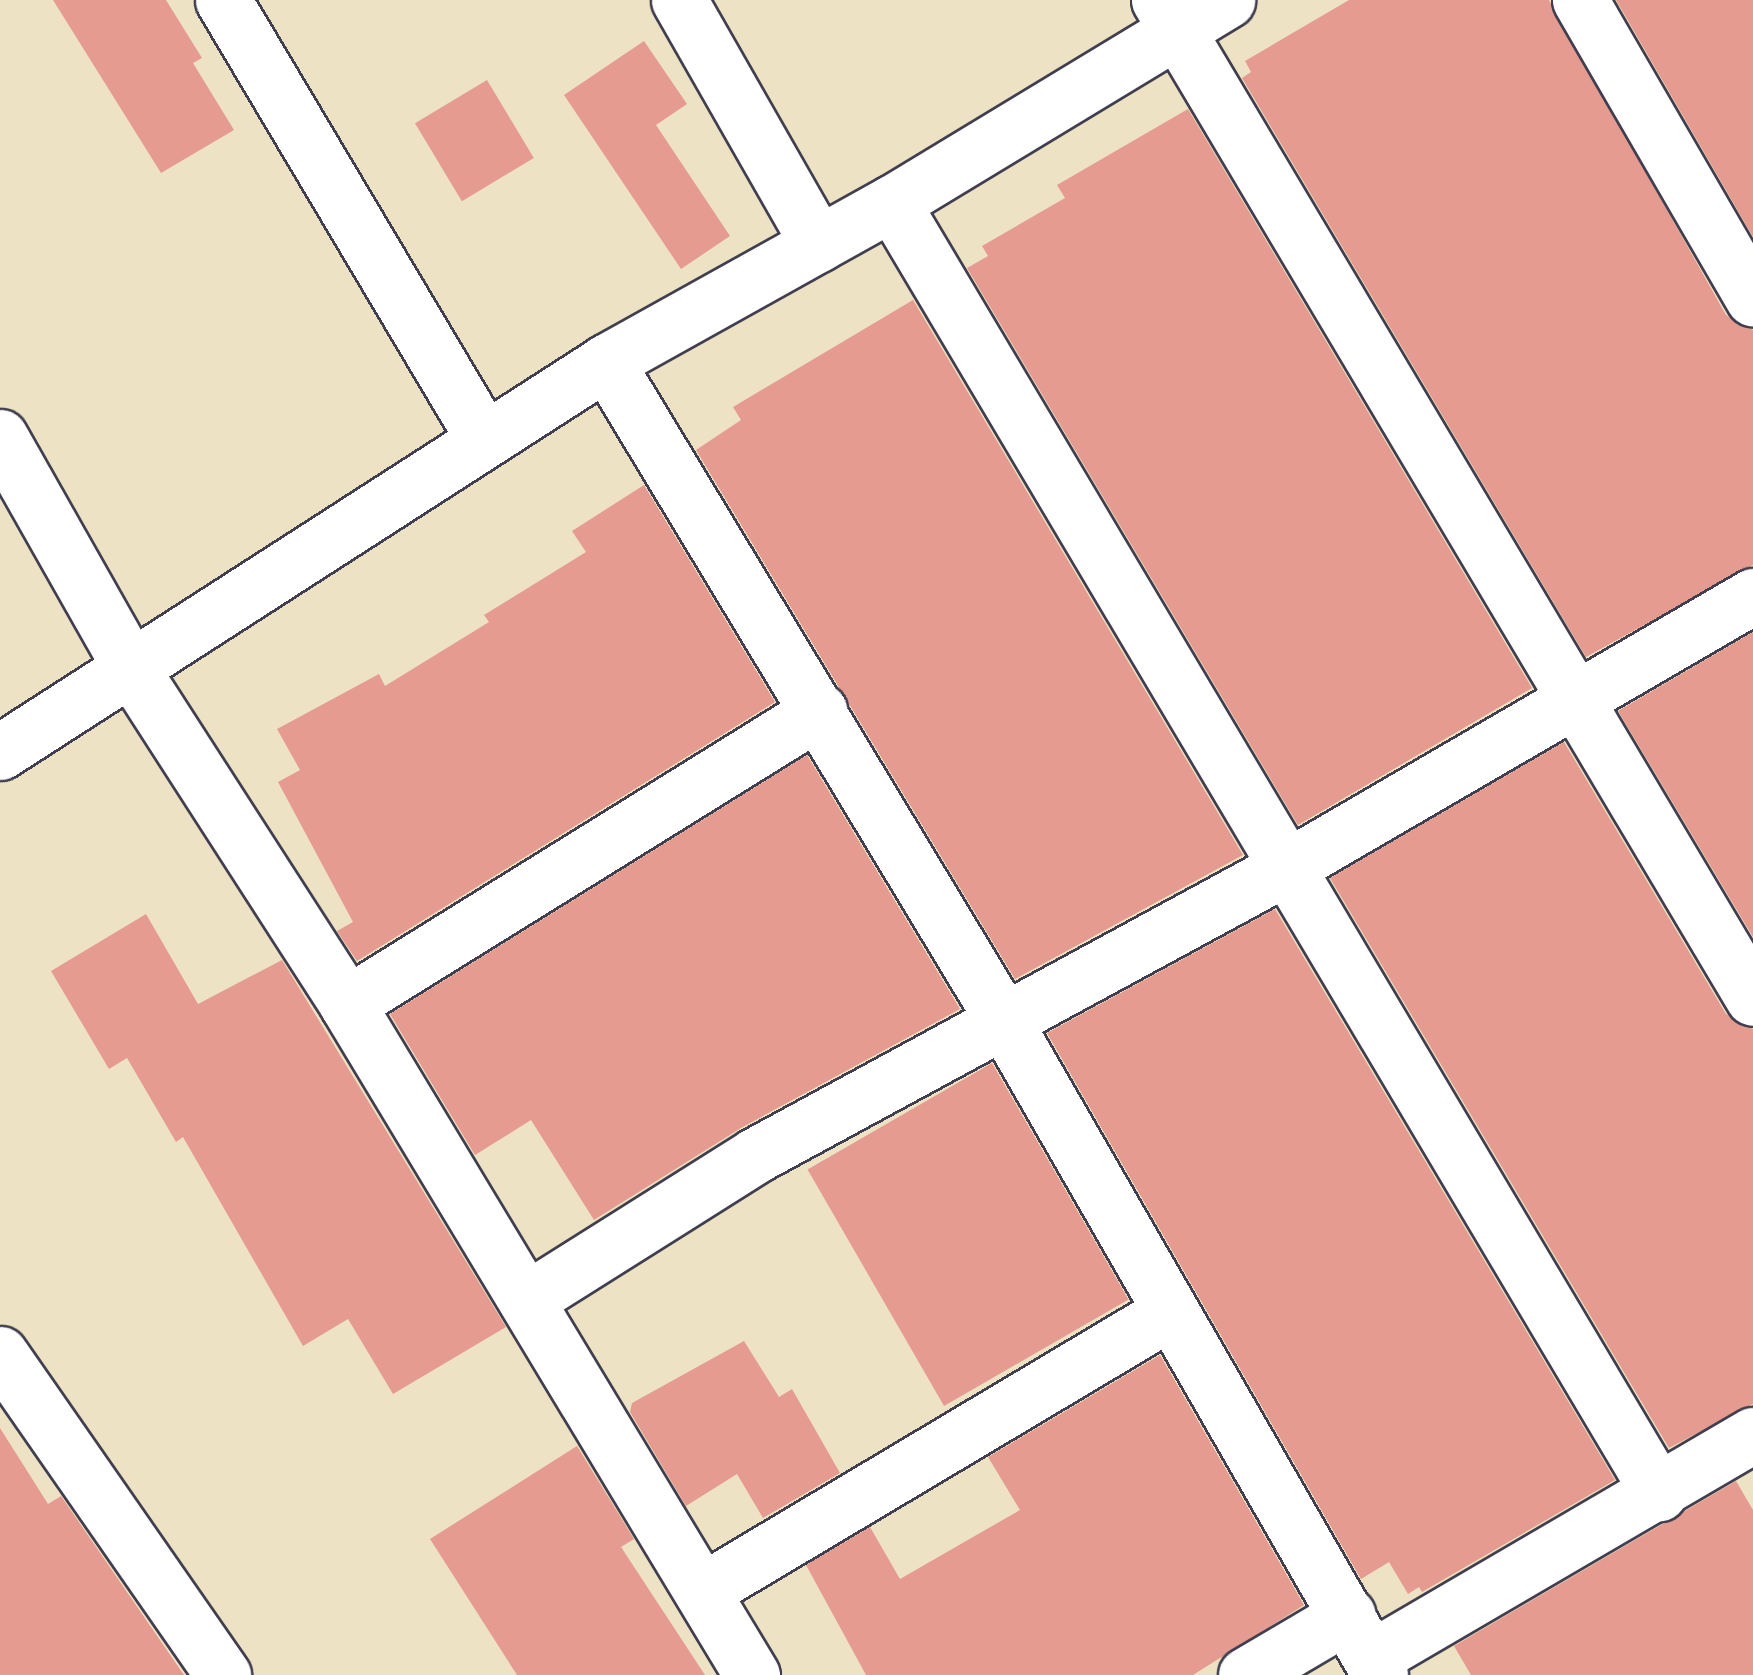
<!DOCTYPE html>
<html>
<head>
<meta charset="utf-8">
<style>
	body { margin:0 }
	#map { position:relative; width:1753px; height:1675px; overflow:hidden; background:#ede2c3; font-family:"EB Garamond",serif }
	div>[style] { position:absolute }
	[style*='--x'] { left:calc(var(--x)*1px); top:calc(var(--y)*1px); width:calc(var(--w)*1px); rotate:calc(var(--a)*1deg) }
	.building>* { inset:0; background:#e69b91; transform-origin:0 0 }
	.roads { filter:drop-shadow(2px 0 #403f4f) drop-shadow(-2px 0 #403f4f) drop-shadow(0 2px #403f4f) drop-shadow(0 -2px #403f4f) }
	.minor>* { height:55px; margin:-27.5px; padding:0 27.5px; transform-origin:27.5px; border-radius:27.5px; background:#fff }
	span { translate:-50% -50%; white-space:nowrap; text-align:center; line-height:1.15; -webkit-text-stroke:9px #fff; paint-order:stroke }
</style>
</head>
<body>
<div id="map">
	<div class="building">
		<div style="clip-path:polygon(53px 0,166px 0,202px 58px,193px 63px,234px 130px,161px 173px)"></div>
		<div style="clip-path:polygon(1349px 0,1549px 0,1726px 315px,1753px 330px,1753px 565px,1586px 657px,1242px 78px,1251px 72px,1245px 61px)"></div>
		<div style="clip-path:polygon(1616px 0,1753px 0,1753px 237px)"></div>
		<div style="clip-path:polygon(644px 41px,687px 104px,656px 125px,730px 236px,681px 269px,564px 95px)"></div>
		<div style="left:487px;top:80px;width:91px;height:84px;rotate:59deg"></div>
		<div style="clip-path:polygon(1188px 109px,1532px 688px,1298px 825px,967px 268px,988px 256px,982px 246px,1065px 198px,1057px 185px)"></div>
		<div style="clip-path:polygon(913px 300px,1243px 855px,1015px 979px,696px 450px,741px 420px,733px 407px)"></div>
		<div style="clip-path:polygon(644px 485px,775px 702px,357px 961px,337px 931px,353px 922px,278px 782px,300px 770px,277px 729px,379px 674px,385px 686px,489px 622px,484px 615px,586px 552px,572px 531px)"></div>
		<div style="clip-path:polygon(1753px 632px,1753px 937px,1618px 711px)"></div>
		<div style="clip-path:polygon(1564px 742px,1726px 1014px,1753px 1029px,1753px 1404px,1669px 1448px,1330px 878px)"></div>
		<div style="clip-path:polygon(807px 755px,960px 1009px,741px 1128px,594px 1220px,531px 1120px,475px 1155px,390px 1014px)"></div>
		<div style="clip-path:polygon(1275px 909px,1615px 1480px,1422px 1592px,1419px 1587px,1408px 1594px,1389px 1562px,1361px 1579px,1047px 1033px)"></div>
		<div style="clip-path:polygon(146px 914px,198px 1004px,282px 960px,506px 1327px,393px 1394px,348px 1319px,303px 1346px,183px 1137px,176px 1142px,127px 1058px,109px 1069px,51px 971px)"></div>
		<div style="left:992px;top:1063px;width:273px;height:213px;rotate:60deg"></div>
		<div style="clip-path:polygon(744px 1341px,779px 1397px,792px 1389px,840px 1473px,763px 1518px,737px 1474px,686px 1506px,630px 1412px,632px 1403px)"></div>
		<div style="clip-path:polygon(1160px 1355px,1304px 1605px,1193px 1675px,866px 1675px,806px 1565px,870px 1527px,900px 1579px,1020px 1510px,988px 1457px)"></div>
		<div style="clip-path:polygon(0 1428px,48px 1504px,61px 1496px,184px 1675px,0 1675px)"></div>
		<div style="clip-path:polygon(577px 1446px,634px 1539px,621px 1547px,705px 1675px,517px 1675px,430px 1539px)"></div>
		<div style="clip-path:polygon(1736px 1481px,1753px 1510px,1753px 1675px,1471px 1675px,1454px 1646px)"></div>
	</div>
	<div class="roads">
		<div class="minor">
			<div style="--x:223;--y:0;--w:511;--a:59.27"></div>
			<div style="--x:679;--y:0;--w:281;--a:60.3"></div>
			<div style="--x:1159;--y:0;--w:1161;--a:59.24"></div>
			<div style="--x:1580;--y:0;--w:345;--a:59.9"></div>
			<div style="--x:892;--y:203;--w:1501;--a:59.27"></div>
			<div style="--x:606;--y:362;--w:772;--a:58.88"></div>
			<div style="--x:1005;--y:1023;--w:752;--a:60.09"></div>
			<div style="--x:0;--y:437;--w:268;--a:60.5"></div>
			<div style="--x:132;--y:670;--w:397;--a:57.2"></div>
			<div style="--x:347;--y:1004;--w:784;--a:58.89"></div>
			<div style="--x:0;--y:752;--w:721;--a:-32.76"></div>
			<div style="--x:606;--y:362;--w:327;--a:-29.1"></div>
			<div style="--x:892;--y:203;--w:392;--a:-31.2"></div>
			<div style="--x:347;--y:1004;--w:556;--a:-31.83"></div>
			<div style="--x:526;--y:1300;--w:272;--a:-32.2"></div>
			<div style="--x:756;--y:1155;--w:606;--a:-28.47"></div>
			<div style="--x:1289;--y:866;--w:537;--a:-30.19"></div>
			<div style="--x:0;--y:1354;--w:391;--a:55.2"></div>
			<div style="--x:702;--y:1591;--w:545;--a:-30.8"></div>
			<div style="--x:1371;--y:1658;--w:442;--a:-30.3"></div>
			<div style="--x:1246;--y:1675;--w:118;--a:-30.5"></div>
		</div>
	</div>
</div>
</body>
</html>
